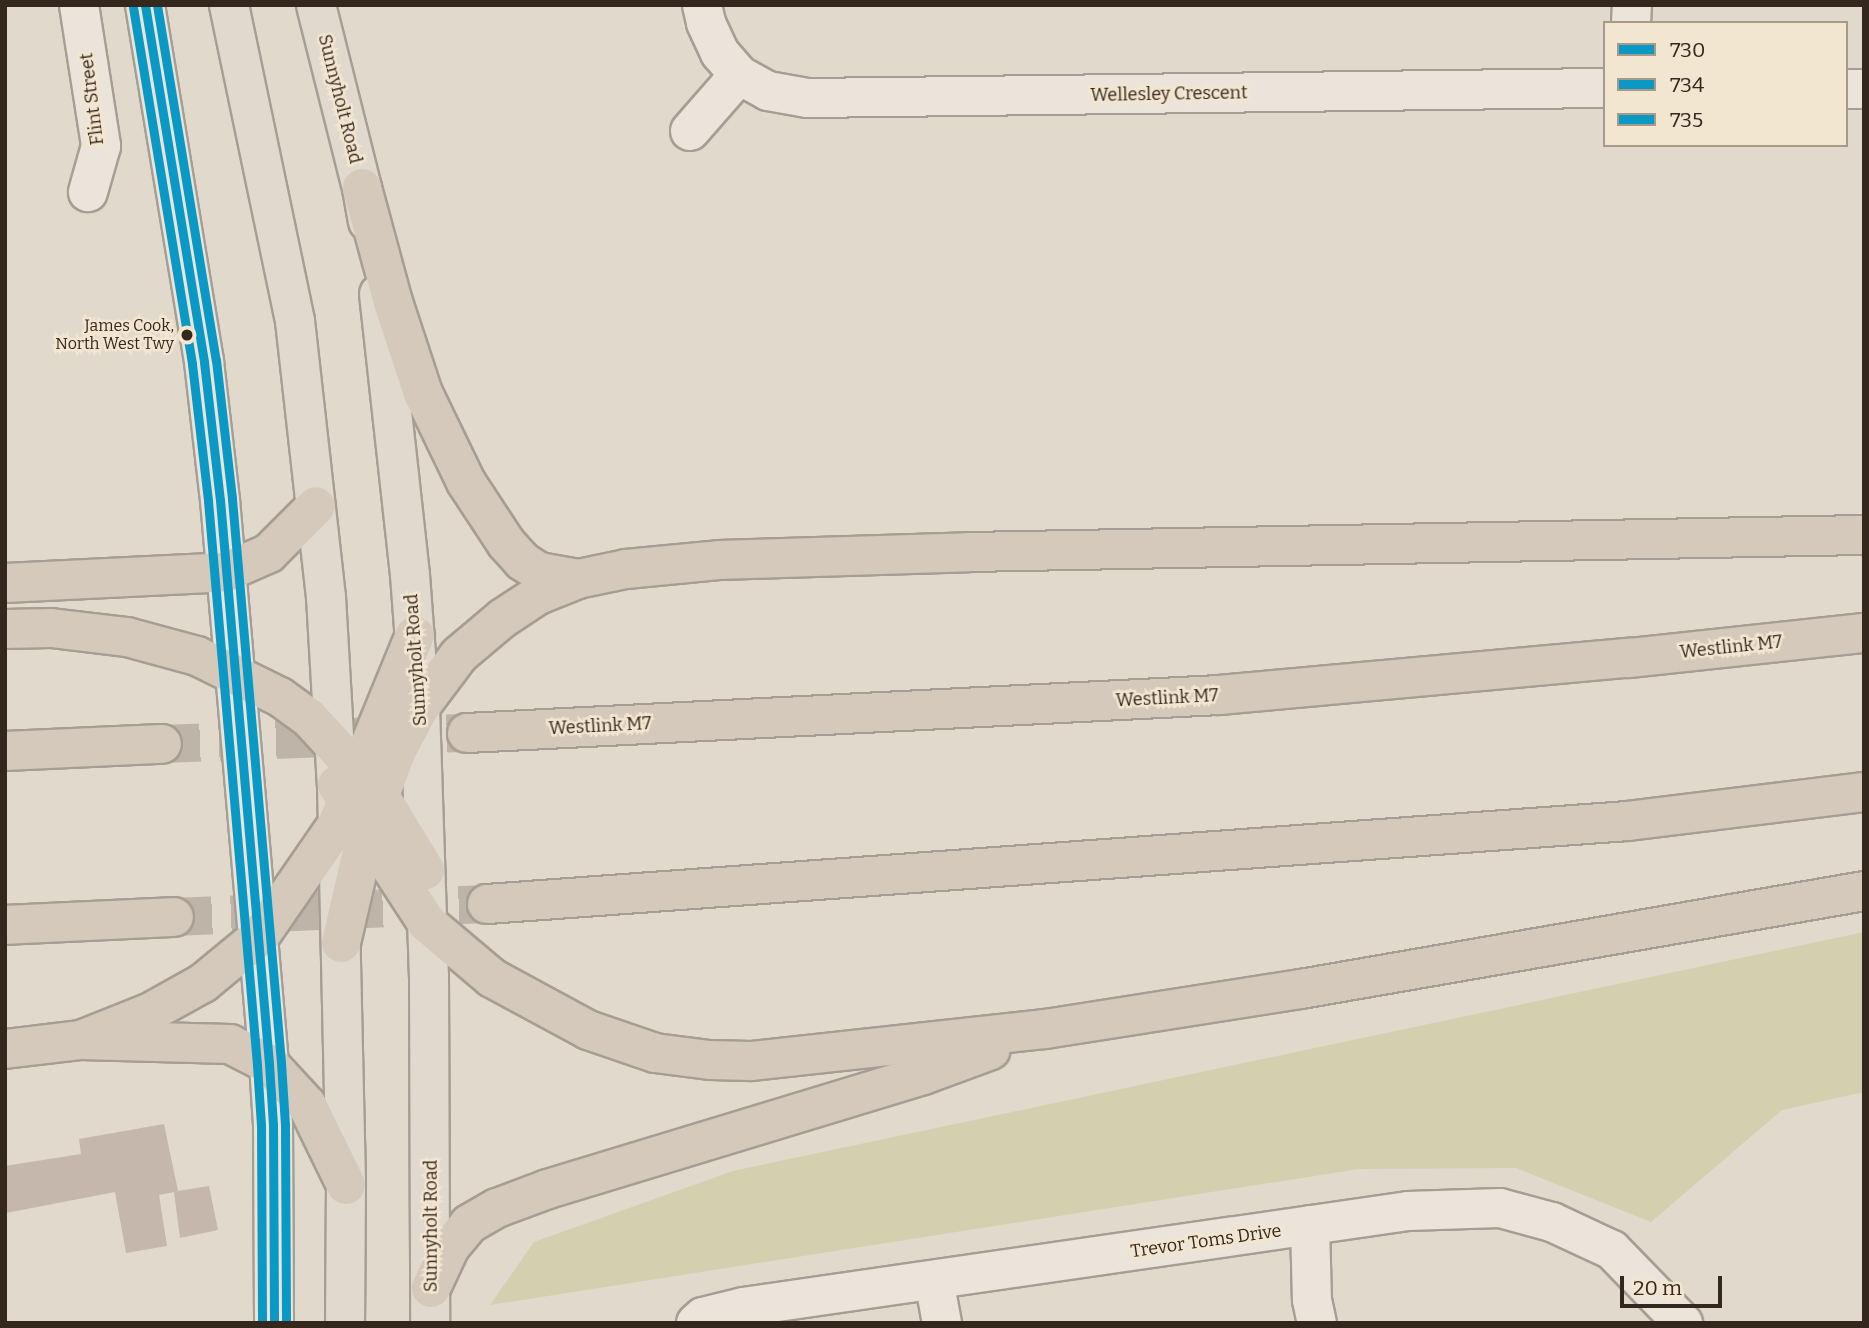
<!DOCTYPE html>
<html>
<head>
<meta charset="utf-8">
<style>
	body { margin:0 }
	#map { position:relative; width:1869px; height:1328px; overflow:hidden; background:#e1d9cb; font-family:Bitter,serif }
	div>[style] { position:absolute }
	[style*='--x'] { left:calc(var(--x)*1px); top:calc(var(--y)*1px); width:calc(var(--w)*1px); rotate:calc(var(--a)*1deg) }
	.green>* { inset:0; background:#d2d0ae }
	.building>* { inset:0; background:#c5b7ac }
	.highway-tunnel>* { height:38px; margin-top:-19px; transform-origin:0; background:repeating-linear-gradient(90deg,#beb5a8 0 38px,transparent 0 57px) }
	.roads { filter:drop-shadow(2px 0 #a69e94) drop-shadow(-2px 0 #a69e94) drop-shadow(0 2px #a69e94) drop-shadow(0 -2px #a69e94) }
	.minor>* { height:38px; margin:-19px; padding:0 19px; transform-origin:19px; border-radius:19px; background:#eae4db }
	.major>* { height:38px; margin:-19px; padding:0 19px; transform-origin:19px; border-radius:19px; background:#e0d9ce }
	.highway>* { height:38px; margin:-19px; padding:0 19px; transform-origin:19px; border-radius:19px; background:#d4c9bb }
	.bus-1>* { height:9px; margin:-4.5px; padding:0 4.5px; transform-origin:4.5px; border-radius:4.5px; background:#0a99c5 }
	.bus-2>* { height:9px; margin:-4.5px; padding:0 4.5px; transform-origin:4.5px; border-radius:4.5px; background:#0a99c5 }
	.bus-3>* { height:9px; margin:-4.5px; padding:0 4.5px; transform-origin:4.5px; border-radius:4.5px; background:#0a99c5 }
	.dots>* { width:19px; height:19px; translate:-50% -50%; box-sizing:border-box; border:4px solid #f3e6d0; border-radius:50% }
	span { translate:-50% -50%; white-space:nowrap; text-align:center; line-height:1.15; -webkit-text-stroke:5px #f3e6d0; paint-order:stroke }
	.bus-label { font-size:16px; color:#34271d }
	.right { translate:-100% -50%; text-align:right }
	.street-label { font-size:18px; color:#34271d }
	.frame { position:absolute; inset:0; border:7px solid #34271d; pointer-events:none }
	.legend { position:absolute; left:1603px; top:21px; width:245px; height:126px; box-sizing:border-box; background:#f3e6d0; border:2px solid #a79a88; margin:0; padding:9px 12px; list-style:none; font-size:21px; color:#34271d }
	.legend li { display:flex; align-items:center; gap:14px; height:35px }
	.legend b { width:35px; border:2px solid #a79a88 }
	.scale { position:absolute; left:1620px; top:1276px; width:102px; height:32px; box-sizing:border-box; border:4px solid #34271d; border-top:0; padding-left:9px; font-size:21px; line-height:24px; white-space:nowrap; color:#34271d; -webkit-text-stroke:5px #f3e6d0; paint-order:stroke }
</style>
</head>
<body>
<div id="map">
	<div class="green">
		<div style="clip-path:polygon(1864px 932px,1864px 1092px,1782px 1110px,1651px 1222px,1516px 1168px,1359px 1169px,490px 1305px,534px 1242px,733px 1171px)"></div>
	</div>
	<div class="building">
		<div style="clip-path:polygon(164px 1124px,178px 1191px,209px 1186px,218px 1230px,180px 1238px,174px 1192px,159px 1195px,167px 1246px,126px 1253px,115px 1192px,6px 1213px,5px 1166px,81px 1154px,79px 1139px)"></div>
	</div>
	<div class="highway-tunnel">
		<div style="--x:162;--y:744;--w:305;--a:-2.1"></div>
		<div style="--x:174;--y:917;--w:313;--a:-2.4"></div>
	</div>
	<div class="roads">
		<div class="minor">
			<div style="--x:79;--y:5;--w:143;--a:81.1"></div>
			<div style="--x:101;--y:146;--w:48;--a:105.8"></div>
			<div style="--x:145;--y:5;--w:362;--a:80.6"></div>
			<div style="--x:204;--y:362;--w:139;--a:83.4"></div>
			<div style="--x:220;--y:500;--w:566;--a:85.03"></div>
			<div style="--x:269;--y:1064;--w:61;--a:86.2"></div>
			<div style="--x:273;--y:1125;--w:198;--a:89.7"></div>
			<div style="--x:702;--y:5;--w:18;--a:77"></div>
			<div style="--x:706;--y:23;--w:33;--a:65"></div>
			<div style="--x:720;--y:53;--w:29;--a:49"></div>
			<div style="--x:739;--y:75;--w:33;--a:29"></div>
			<div style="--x:768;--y:91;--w:40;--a:10"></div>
			<div style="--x:807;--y:98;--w:798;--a:-0.72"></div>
			<div style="--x:1631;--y:23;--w:18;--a:-87"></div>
			<div style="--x:1846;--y:89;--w:18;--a:0"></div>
			<div style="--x:690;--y:131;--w:74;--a:-48.8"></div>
			<div style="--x:1310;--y:1225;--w:75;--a:88.5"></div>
			<div style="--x:1312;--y:1300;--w:24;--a:78"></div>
			<div style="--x:934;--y:1280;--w:44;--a:79.5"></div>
			<div style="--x:696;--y:1323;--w:9;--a:-41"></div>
			<div style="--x:703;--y:1317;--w:41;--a:-14"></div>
			<div style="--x:743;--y:1307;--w:672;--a:-8.21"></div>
			<div style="--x:1408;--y:1211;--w:92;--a:-1.9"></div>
			<div style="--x:1500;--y:1208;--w:54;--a:15.1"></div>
			<div style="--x:1552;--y:1222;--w:66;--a:25"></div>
			<div style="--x:1612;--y:1250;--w:102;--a:45.8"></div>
		</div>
		<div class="major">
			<div style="--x:229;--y:5;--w:323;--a:78.2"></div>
			<div style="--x:295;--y:321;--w:278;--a:83.6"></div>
			<div style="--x:326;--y:597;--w:188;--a:86.7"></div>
			<div style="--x:337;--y:785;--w:400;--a:88.7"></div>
			<div style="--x:346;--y:1185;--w:138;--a:90.4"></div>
			<div style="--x:316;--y:5;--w:189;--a:75.9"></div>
			<div style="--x:362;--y:188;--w:34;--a:80"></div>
			<div style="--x:379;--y:294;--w:283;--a:83.7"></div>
			<div style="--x:410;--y:575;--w:132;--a:85.7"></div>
			<div style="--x:420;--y:707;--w:269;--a:88.1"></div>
			<div style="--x:429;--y:976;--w:347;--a:89.8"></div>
		</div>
		<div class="highway">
			<div style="--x:362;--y:188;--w:118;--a:74.8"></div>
			<div style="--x:393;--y:302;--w:96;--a:71.8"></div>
			<div style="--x:423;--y:393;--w:99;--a:64.2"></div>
			<div style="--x:466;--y:482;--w:73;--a:56.7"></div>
			<div style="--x:506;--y:543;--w:24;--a:48"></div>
			<div style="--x:522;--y:561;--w:20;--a:33"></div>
			<div style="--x:539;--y:572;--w:40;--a:10"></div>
			<div style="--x:5;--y:583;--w:221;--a:-2.8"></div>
			<div style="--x:226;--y:572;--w:47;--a:-23.8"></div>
			<div style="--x:269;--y:553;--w:66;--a:-45"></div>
			<div style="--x:5;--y:629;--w:46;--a:-1.2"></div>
			<div style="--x:51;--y:628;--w:77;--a:6.8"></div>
			<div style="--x:127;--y:637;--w:73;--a:15.2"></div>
			<div style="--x:197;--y:656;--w:93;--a:26.3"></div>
			<div style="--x:280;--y:697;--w:36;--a:36"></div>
			<div style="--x:309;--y:718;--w:103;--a:47.4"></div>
			<div style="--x:379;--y:794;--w:89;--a:58.8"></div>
			<div style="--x:467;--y:733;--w:753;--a:-2.89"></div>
			<div style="--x:1219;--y:695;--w:412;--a:-5.2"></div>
			<div style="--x:1629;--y:658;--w:236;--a:-6.1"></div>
			<div style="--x:5;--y:751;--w:157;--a:-2.6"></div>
			<div style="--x:337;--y:785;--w:165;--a:56.9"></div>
			<div style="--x:427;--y:923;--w:85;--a:40.2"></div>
			<div style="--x:492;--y:978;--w:109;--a:28.4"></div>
			<div style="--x:588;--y:1030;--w:71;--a:18.9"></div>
			<div style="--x:655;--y:1053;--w:55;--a:7.3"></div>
			<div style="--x:710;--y:1060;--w:41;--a:1.4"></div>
			<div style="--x:751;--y:1061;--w:296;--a:-6.2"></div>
			<div style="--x:1045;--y:1029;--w:259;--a:-8.9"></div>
			<div style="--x:1301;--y:989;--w:571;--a:-9.87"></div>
			<div style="--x:487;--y:904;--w:1143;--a:-4.16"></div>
			<div style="--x:1627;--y:821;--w:239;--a:-7"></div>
			<div style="--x:5;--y:925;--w:169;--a:-2.7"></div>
			<div style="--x:341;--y:943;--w:116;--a:-77"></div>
			<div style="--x:367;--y:830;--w:85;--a:-69.4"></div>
			<div style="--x:397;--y:750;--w:49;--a:-61.9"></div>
			<div style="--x:420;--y:707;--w:65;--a:-53.1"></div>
			<div style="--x:459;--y:655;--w:57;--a:-40.1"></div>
			<div style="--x:503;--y:618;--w:42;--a:-33.3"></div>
			<div style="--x:538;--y:595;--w:43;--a:-21.8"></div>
			<div style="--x:578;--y:579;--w:49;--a:-11.8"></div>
			<div style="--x:626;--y:569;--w:93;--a:-5.5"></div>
			<div style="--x:719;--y:560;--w:250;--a:-1.8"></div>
			<div style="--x:969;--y:552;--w:895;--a:-1.09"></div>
			<div style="--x:81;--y:1040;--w:73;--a:-21.7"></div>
			<div style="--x:149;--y:1013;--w:62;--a:-29.1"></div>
			<div style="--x:203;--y:983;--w:74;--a:-39.5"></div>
			<div style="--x:260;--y:936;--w:135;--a:-55.3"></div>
			<div style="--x:337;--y:825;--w:205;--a:-67.7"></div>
			<div style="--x:5;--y:1049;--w:77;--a:-6.8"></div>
			<div style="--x:81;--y:1040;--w:149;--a:1.5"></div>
			<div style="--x:230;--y:1044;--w:44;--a:27.1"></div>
			<div style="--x:269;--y:1064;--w:56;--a:47.2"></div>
			<div style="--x:307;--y:1105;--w:89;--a:64"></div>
			<div style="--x:431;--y:1288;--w:45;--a:-65.1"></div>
			<div style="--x:450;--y:1247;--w:30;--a:-50"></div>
			<div style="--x:469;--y:1224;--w:32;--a:-30"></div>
			<div style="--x:497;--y:1208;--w:54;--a:-20.4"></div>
			<div style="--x:548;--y:1189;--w:392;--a:-16.9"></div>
			<div style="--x:923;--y:1075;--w:72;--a:-20.2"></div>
		</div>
	</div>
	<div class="bus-1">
		<div style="--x:145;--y:5;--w:362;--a:80.6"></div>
		<div style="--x:204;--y:362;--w:139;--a:83.4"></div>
		<div style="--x:220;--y:500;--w:566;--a:85.03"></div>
		<div style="--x:269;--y:1064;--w:61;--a:86.2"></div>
		<div style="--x:273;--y:1125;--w:198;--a:89.7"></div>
	</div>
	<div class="bus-2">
		<div style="--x:133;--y:7;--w:362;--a:80.6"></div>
		<div style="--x:192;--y:364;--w:138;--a:83.3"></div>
		<div style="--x:208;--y:501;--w:566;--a:85.03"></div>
		<div style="--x:257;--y:1065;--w:60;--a:86.2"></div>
		<div style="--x:261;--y:1125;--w:198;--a:89.7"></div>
	</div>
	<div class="bus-3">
		<div style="--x:157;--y:5;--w:360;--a:80.6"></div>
		<div style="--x:216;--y:360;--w:140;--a:83.4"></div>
		<div style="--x:232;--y:499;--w:566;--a:85.03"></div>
		<div style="--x:281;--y:1063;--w:62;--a:86.3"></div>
		<div style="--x:285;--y:1125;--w:198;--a:89.7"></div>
	</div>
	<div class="dots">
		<div style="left:187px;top:335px;background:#34271d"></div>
	</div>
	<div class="bus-label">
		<span class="right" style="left:174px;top:335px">James Cook,<br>North West Twy</span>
	</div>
	<div class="street-label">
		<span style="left:1169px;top:94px;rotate:-1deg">Wellesley Crescent</span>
		<span style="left:92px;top:99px;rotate:-97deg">Flint Street</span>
		<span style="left:340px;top:99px;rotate:76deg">Sunnyholt Road</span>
		<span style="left:1731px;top:647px;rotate:-6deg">Westlink M7</span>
		<span style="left:416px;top:660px;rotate:-94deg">Sunnyholt Road</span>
		<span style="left:1167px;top:698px;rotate:-3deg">Westlink M7</span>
		<span style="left:600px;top:726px;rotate:-3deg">Westlink M7</span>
		<span style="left:431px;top:1226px;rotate:-90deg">Sunnyholt Road</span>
		<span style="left:1206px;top:1241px;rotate:-8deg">Trevor Toms Drive</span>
	</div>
	<div class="frame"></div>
	<ul class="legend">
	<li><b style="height:9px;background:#0a99c5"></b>730</li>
	<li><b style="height:9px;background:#0a99c5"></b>734</li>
	<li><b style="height:9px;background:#0a99c5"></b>735</li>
	</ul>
	<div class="scale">20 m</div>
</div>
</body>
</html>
